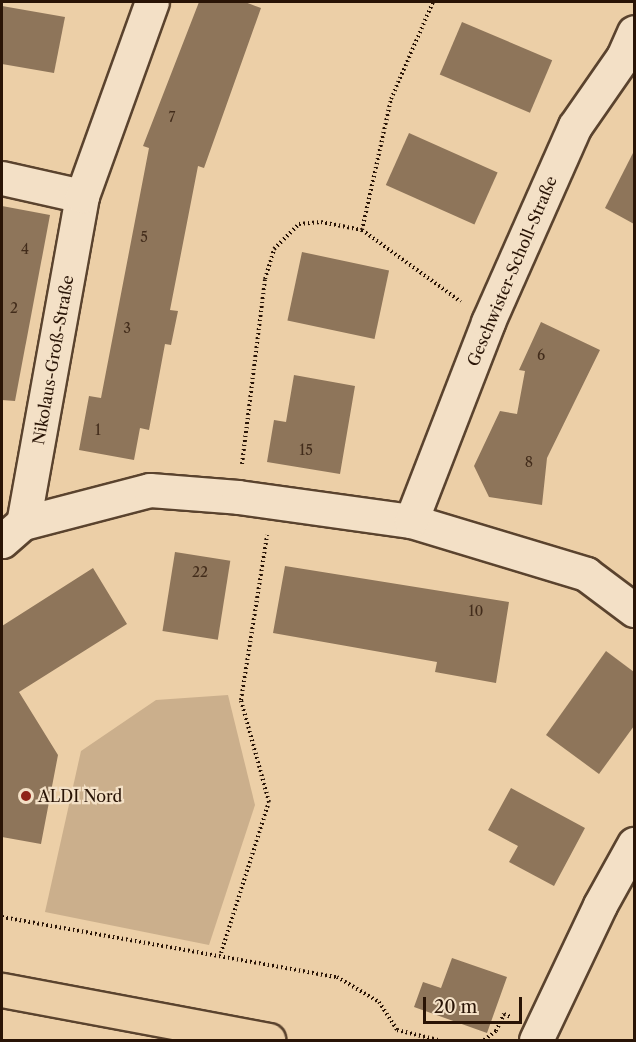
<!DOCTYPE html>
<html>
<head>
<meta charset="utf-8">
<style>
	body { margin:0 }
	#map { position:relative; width:636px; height:1042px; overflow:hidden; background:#eccfa7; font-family:"Libre Caslon Text",serif }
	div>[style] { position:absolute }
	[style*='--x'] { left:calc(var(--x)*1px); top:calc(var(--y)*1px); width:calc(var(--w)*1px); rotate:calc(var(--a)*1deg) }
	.green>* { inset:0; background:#cbaf8c }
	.building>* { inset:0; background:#8e755a; transform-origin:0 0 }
	.path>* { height:4px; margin-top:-2px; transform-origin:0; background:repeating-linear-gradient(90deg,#291406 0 1.5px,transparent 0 4.5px) }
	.roads { filter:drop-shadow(2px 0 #5a432e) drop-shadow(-2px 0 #5a432e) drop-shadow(0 2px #5a432e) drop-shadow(0 -2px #5a432e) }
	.minor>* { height:33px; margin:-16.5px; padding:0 16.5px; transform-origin:16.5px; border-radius:16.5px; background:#f3e0c6 }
	.major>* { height:33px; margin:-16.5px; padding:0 16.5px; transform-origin:16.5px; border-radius:16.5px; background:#eccfa7 }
	.dots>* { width:16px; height:16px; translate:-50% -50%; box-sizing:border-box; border:3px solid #f3e0c6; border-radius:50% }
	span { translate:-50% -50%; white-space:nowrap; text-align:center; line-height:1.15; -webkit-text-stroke:4.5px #f3e0c6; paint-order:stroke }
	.number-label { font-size:14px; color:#422c1b }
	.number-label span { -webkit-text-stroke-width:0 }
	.street-label { font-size:16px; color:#291406 }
	.poi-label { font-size:16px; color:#291406 }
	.left { translate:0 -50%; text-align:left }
	.frame { position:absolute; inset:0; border:3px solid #291406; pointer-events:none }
	.scale { position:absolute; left:423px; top:997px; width:99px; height:27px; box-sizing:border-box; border:3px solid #291406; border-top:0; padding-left:8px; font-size:18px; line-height:21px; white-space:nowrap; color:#291406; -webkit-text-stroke:4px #f3e0c6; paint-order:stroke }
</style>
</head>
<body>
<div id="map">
	<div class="green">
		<div style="clip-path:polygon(228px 695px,255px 805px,209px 945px,45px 912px,81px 751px,156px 700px)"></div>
	</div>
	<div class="building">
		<div style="clip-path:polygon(199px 2px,245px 2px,261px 8px,204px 168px,198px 166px,170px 310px,178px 311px,171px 345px,165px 344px,149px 430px,140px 428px,134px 460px,79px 450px,89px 396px,101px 398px,149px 148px,143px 146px)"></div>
		<div style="clip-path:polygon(2px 6px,65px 17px,54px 73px,2px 64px)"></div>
		<div style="left:462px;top:22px;width:98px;height:57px;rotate:23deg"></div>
		<div style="left:409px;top:133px;width:97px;height:57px;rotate:24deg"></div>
		<div style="clip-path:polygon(634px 151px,634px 224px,605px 208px)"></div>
		<div style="clip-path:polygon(2px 206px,50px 215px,15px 401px,2px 400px)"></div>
		<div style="left:302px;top:252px;width:89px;height:70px;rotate:12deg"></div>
		<div style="clip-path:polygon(541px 322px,600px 350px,547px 458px,542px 505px,489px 497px,474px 466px,500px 411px,517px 414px,525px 371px,519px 370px)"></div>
		<div style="clip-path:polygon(294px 375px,355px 386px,340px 474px,267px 462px,274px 420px,286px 422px)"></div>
		<div style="left:175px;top:552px;width:56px;height:80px;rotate:9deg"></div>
		<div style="clip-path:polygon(285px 566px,509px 602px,496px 683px,435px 672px,437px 662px,273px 633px)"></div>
		<div style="clip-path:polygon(93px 568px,127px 624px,19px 692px,58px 755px,41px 844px,2px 837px,2px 626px)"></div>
		<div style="clip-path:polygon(606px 651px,634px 672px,634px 726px,599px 774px,546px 735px)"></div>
		<div style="clip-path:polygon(511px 788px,585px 828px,554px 886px,509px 862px,518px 846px,488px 830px)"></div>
		<div style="clip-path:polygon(452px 958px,507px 977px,487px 1033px,414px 1007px,423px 982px,441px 988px)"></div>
	</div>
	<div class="path">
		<div style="--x:362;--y:230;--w:122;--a:36"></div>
		<div style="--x:242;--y:464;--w:186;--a:-82.9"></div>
		<div style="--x:265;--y:279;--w:31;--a:-73"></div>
		<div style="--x:274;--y:249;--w:35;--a:-45"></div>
		<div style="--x:299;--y:224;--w:22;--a:-5"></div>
		<div style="--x:321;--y:222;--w:42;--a:11"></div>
		<div style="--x:362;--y:230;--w:134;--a:-77.5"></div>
		<div style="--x:391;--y:99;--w:106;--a:-66.6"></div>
		<div style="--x:2;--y:917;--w:340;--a:10.2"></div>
		<div style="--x:337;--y:977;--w:49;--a:30.8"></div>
		<div style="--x:379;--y:1002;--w:33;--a:57"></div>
		<div style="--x:397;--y:1030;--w:42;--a:13.7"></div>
		<div style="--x:221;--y:953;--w:158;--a:-72.4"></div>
		<div style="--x:269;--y:802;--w:106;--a:-105.4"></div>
		<div style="--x:241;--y:700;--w:167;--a:-81"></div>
		<div style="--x:484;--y:1040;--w:15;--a:-37"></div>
		<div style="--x:496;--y:1031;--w:19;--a:-65"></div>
		<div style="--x:504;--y:1014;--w:8;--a:23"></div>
	</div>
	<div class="roads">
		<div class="minor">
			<div style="--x:2;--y:178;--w:82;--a:12.7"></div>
			<div style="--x:82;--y:196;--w:332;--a:100.2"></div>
			<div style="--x:82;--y:196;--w:206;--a:-70.2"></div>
			<div style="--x:411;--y:521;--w:183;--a:16.8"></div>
			<div style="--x:586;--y:574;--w:60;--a:36.9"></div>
			<div style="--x:2;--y:541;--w:28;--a:-41"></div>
			<div style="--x:23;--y:523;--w:131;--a:-14.6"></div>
			<div style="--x:150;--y:490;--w:88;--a:4.5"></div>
			<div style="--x:238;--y:497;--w:175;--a:7.9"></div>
			<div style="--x:411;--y:521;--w:213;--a:-68.8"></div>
			<div style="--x:488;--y:322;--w:214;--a:-66.1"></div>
			<div style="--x:575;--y:126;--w:84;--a:-55.2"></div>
			<div style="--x:623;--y:57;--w:27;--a:-66"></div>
			<div style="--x:536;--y:1040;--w:149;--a:-64.6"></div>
			<div style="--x:600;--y:905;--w:70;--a:-60.9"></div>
		</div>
		<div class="major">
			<div style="--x:2;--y:990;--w:271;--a:10.6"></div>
		</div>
	</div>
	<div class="dots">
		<div style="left:26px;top:796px;background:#8f2418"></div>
	</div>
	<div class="number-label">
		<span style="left:172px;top:117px">7</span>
		<span style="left:144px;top:237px">5</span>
		<span style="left:25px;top:249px">4</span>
		<span style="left:14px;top:308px">2</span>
		<span style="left:127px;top:328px">3</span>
		<span style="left:541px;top:355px">6</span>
		<span style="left:98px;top:430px">1</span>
		<span style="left:306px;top:450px">15</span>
		<span style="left:529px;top:462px">8</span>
		<span style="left:200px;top:572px">22</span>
		<span style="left:476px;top:611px">10</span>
	</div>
	<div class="street-label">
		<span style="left:512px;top:271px;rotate:-67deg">Geschwister-Scholl-Straße</span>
		<span style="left:53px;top:360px;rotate:-80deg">Nikolaus-Groß-Straße</span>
	</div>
	<div class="poi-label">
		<span class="left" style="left:38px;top:796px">ALDI Nord</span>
	</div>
	<div class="frame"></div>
	<div class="scale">20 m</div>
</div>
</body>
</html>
